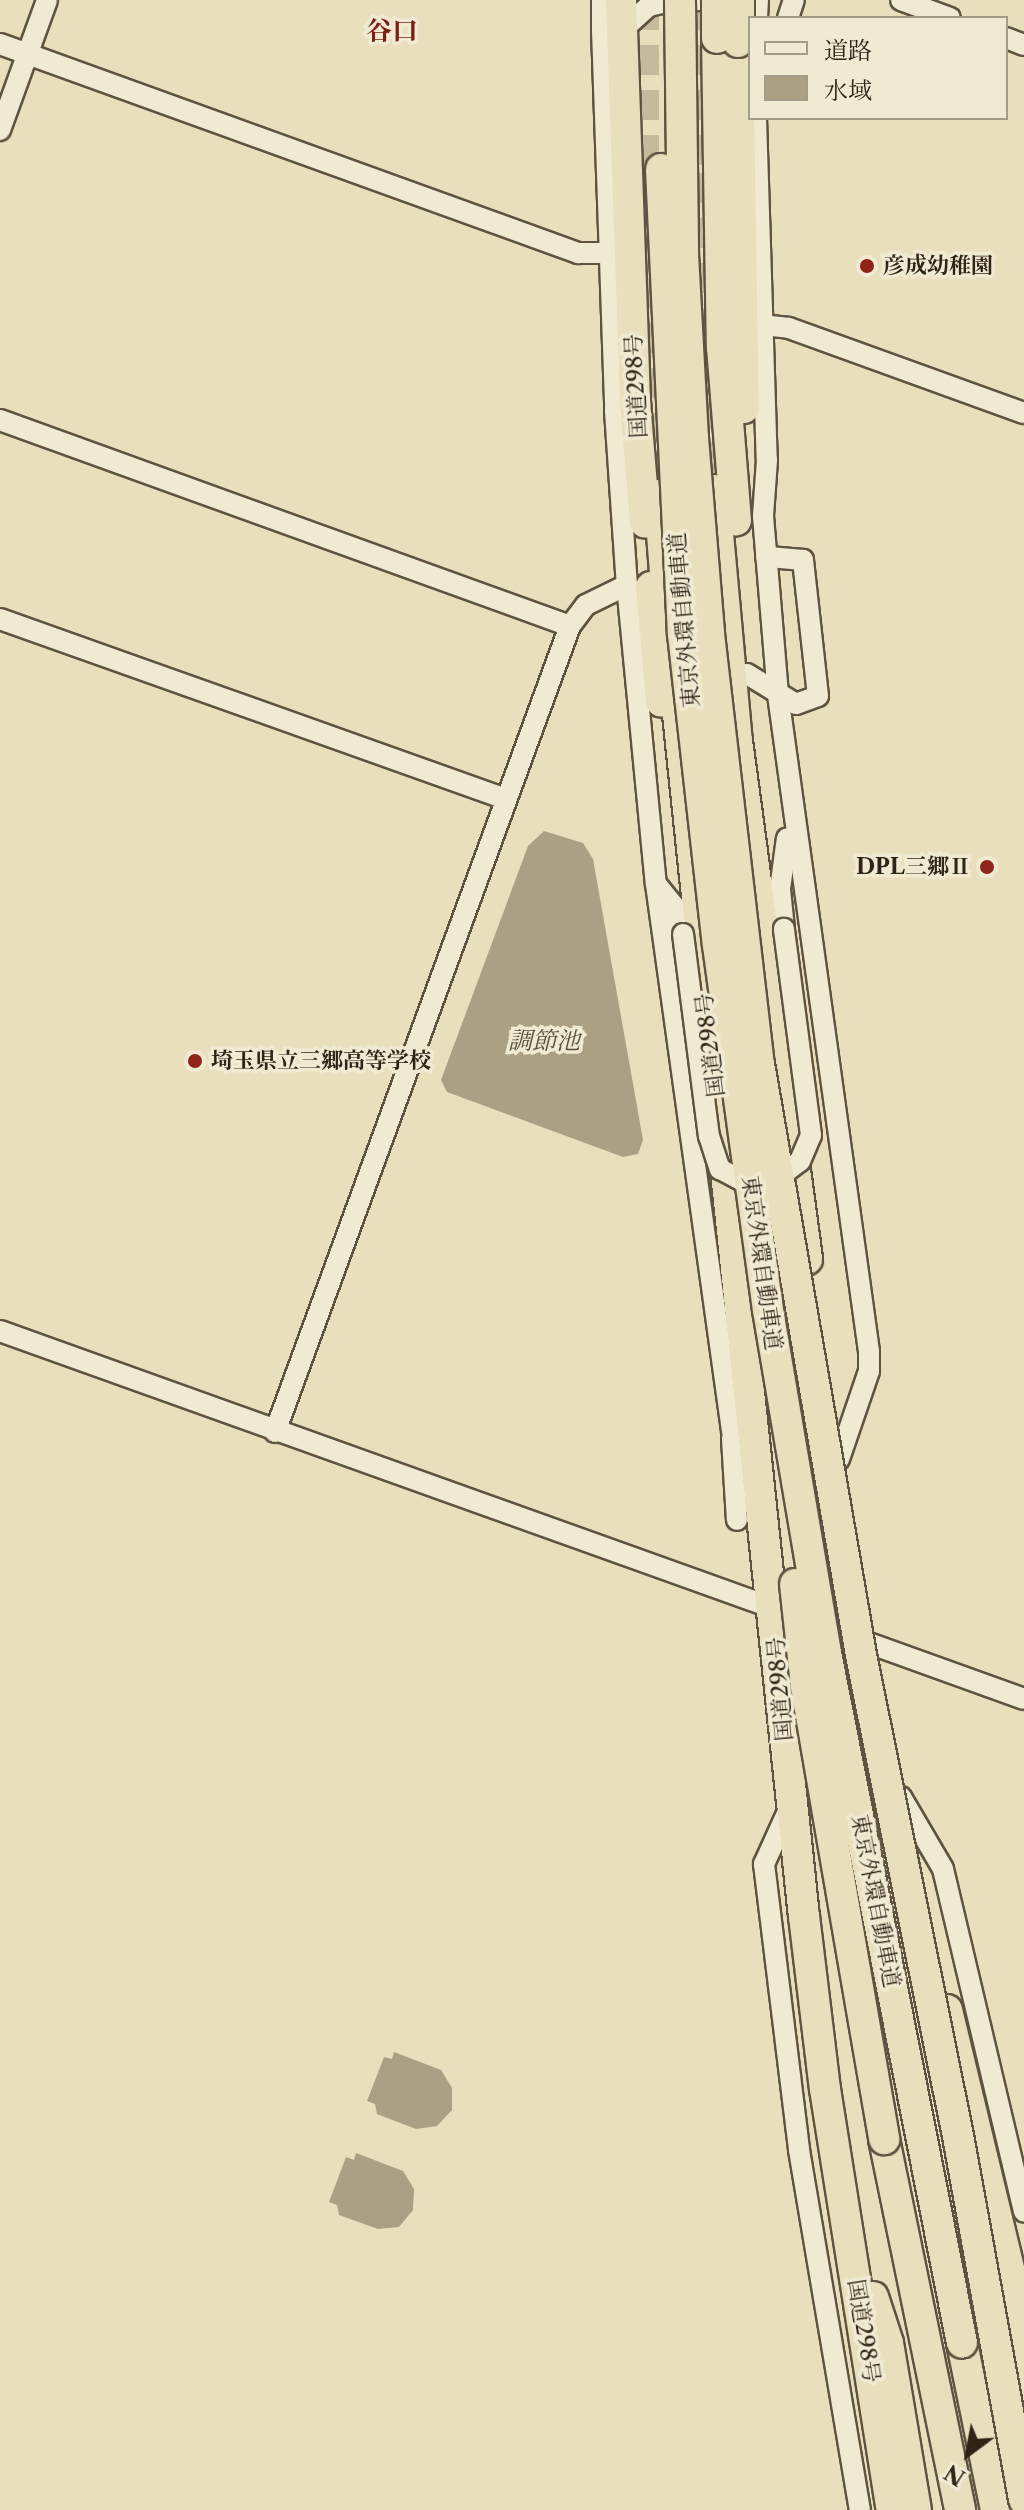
<!DOCTYPE html>
<html>
<head>
<meta charset="utf-8">
<style>
	body { margin:0 }
	#map { position:relative; width:1024px; height:2510px; overflow:hidden; background:#eadfbc; font-family:"Libre Caslon Text","Noto Serif JP",serif }
	div>[style] { position:absolute }
	[style*='--x'] { left:calc(var(--x)*1px); top:calc(var(--y)*1px); width:calc(var(--w)*1px); rotate:calc(var(--a)*1deg) }
	.water>* { inset:0; background:#ab9f84 }
	.highway-tunnel>* { height:30px; margin-top:-15px; transform-origin:0; background:repeating-linear-gradient(90deg,#c5ba9b 0 30px,transparent 0 45px) }
	.roads { filter:drop-shadow(2px 0 #5e5340) drop-shadow(-2px 0 #5e5340) drop-shadow(0 2px #5e5340) drop-shadow(0 -2px #5e5340) }
	.minor>* { height:20px; margin:-10px; padding:0 10px; transform-origin:10px; border-radius:10px; background:#f1ead3 }
	.highway>* { height:30px; margin:-15px; padding:0 15px; transform-origin:15px; border-radius:15px; background:#eadfbc }
	.bridges { filter:drop-shadow(2px 0 #5e5340) drop-shadow(-2px 0 #5e5340) drop-shadow(0 2px #5e5340) drop-shadow(0 -2px #5e5340) }
	.minor-bridge>* { height:20px; margin:-10px; padding:0 10px; transform-origin:10px; border-radius:10px; background:#f1ead3 }
	.highway-bridge>* { height:30px; margin:-15px; padding:0 15px; transform-origin:15px; border-radius:15px; background:#eadfbc }
	.dots>* { width:22px; height:22px; translate:-50% -50%; box-sizing:border-box; border:4px solid #f1ead3; border-radius:50% }
	span { translate:-50% -50%; white-space:nowrap; text-align:center; line-height:1.15; -webkit-text-stroke:7px #f1ead3; paint-order:stroke }
	.poi-label { font-size:22px; color:#302417; font-weight:700 }
	.left { translate:0 -50%; text-align:left }
	.right { translate:-100% -50%; text-align:right }
	.street-label { font-size:22px; color:#302417 }
	.water-label { font-size:24px; color:#5b4f3d; font-style:italic }
	.quarter-label { font-size:26px; color:#7a1f14; font-weight:700 }
	.legend { position:absolute; left:748px; top:16px; width:260px; height:104px; box-sizing:border-box; background:#f1ead3; border:2px solid #a49b88; margin:0; padding:10px 14px; list-style:none; font-size:24px; color:#302417 }
	.legend li { display:flex; align-items:center; gap:16px; height:40px }
	.legend b { width:40px; border:2px solid #a49b88 }
	.north { position:absolute; left:928px; top:2414px; width:80px; height:80px; -webkit-text-stroke:6px #f1ead3; paint-order:stroke; rotate:212deg; font-size:22px; font-weight:700; line-height:32px; text-align:center; color:#302417 }
	.north::after { content:''; display:block; margin:auto; width:28px; height:36px; background:#302417; clip-path:polygon(50% 0,100% 100%,50% 72%,0 100%) }
</style>
</head>
<body>
<div id="map">
	<div class="water">
		<div style="clip-path:polygon(544px 831px,583px 843px,593px 859px,643px 1140px,638px 1154px,623px 1157px,447px 1092px,441px 1080px,528px 846px)"></div>
		<div style="clip-path:polygon(394px 2052px,441px 2070px,452px 2088px,452px 2110px,437px 2126px,416px 2129px,377px 2114px,375px 2104px,367px 2101px,384px 2057px,392px 2059px)"></div>
		<div style="clip-path:polygon(356px 2153px,403px 2171px,414px 2189px,413px 2210px,399px 2227px,378px 2229px,339px 2215px,337px 2205px,329px 2202px,346px 2157px,354px 2160px)"></div>
	</div>
	<div class="highway-tunnel">
		<div style="--x:644;--y:0;--w:188;--a:90"></div>
		<div style="--x:644;--y:188;--w:307;--a:87.2"></div>
		<div style="--x:697;--y:0;--w:173;--a:89.7"></div>
		<div style="--x:698;--y:173;--w:317;--a:87.1"></div>
	</div>
	<div class="roads">
		<div class="minor">
			<div style="--x:602;--y:0;--w:30;--a:90"></div>
			<div style="--x:901;--y:0;--w:52;--a:20.2"></div>
			<div style="--x:621;--y:12;--w:26;--a:137"></div>
			<div style="--x:602;--y:30;--w:381;--a:88"></div>
			<div style="--x:615;--y:411;--w:174;--a:86.1"></div>
			<div style="--x:627;--y:585;--w:300;--a:84.5"></div>
			<div style="--x:656;--y:884;--w:552;--a:82.09"></div>
			<div style="--x:732;--y:1431;--w:44;--a:62.9"></div>
			<div style="--x:757;--y:18;--w:18;--a:-87"></div>
			<div style="--x:788;--y:18;--w:19;--a:-72"></div>
			<div style="--x:621;--y:31;--w:38;--a:-42"></div>
			<div style="--x:649;--y:6;--w:22;--a:-13"></div>
			<div style="--x:670;--y:1;--w:32;--a:-2"></div>
			<div style="--x:702;--y:0;--w:25;--a:16"></div>
			<div style="--x:1006;--y:38;--w:19;--a:21"></div>
			<div style="--x:0;--y:44;--w:615;--a:19.88"></div>
			<div style="--x:578;--y:253;--w:31;--a:0"></div>
			<div style="--x:756;--y:118;--w:342;--a:88.2"></div>
			<div style="--x:767;--y:460;--w:56;--a:94.1"></div>
			<div style="--x:763;--y:516;--w:180;--a:85.2"></div>
			<div style="--x:778;--y:695;--w:663;--a:82.11"></div>
			<div style="--x:869;--y:1352;--w:19;--a:90"></div>
			<div style="--x:869;--y:1371;--w:93;--a:108.8"></div>
			<div style="--x:0;--y:130;--w:138;--a:-70.1"></div>
			<div style="--x:762;--y:325;--w:27;--a:6"></div>
			<div style="--x:789;--y:328;--w:250;--a:19.9"></div>
			<div style="--x:0;--y:420;--w:606;--a:19.87"></div>
			<div style="--x:0;--y:619;--w:537;--a:19.58"></div>
			<div style="--x:747;--y:674;--w:57;--a:31.5"></div>
			<div style="--x:796;--y:704;--w:23;--a:-20"></div>
			<div style="--x:818;--y:696;--w:137;--a:-96.3"></div>
			<div style="--x:803;--y:560;--w:37;--a:-175"></div>
			<div style="--x:657;--y:885;--w:27;--a:51"></div>
			<div style="--x:674;--y:906;--w:29;--a:72"></div>
			<div style="--x:784;--y:929;--w:40;--a:-95.7"></div>
			<div style="--x:780;--y:889;--w:51;--a:-82.2"></div>
			<div style="--x:0;--y:1331;--w:827;--a:19.71"></div>
			<div style="--x:275;--y:1432;--w:858;--a:-69.9"></div>
			<div style="--x:570;--y:626;--w:26;--a:-53"></div>
			<div style="--x:586;--y:605;--w:46;--a:-26"></div>
			<div style="--x:732;--y:1439;--w:81;--a:86.5"></div>
			<div style="--x:813;--y:1623;--w:224;--a:19.8"></div>
			<div style="--x:901;--y:1797;--w:83;--a:59.7"></div>
			<div style="--x:943;--y:1869;--w:352;--a:76.7"></div>
			<div style="--x:790;--y:1807;--w:63;--a:114.5"></div>
			<div style="--x:764;--y:1864;--w:288;--a:83"></div>
			<div style="--x:799;--y:2150;--w:365;--a:80.4"></div>
		</div>
		<div class="highway">
			<div style="--x:621;--y:0;--w:401;--a:88"></div>
			<div style="--x:635;--y:401;--w:122;--a:85.3"></div>
			<div style="--x:717;--y:38;--w:309;--a:89.1"></div>
			<div style="--x:722;--y:347;--w:174;--a:85.4"></div>
			<div style="--x:738;--y:42;--w:366;--a:89.1"></div>
			<div style="--x:714;--y:490;--w:252;--a:84.8"></div>
			<div style="--x:737;--y:741;--w:523;--a:82.3"></div>
			<div style="--x:659;--y:495;--w:118;--a:85.6"></div>
			<div style="--x:651;--y:587;--w:115;--a:85"></div>
			<div style="--x:674;--y:676;--w:1247;--a:84.02"></div>
			<div style="--x:804;--y:1916;--w:174;--a:83.1"></div>
			<div style="--x:825;--y:2089;--w:426;--a:81"></div>
			<div style="--x:947;--y:2010;--w:330;--a:76.5"></div>
			<div style="--x:884;--y:2139;--w:379;--a:78.4"></div>
			<div style="--x:873;--y:2297;--w:48;--a:71.9"></div>
			<div style="--x:888;--y:2343;--w:169;--a:80.5"></div>
			<div style="--x:1006;--y:2311;--w:90;--a:78.4"></div>
			<div style="--x:962;--y:2343;--w:170;--a:78.5"></div>
		</div>
	</div>
	<div class="bridges">
		<div class="minor-bridge">
			<div style="--x:683;--y:934;--w:204;--a:82.7"></div>
			<div style="--x:709;--y:1136;--w:35;--a:72"></div>
			<div style="--x:720;--y:1169;--w:24;--a:28"></div>
			<div style="--x:741;--y:1180;--w:44;--a:-9.2"></div>
			<div style="--x:784;--y:1173;--w:20;--a:-37"></div>
			<div style="--x:800;--y:1161;--w:28;--a:-67"></div>
			<div style="--x:811;--y:1135;--w:208;--a:-97.5"></div>
		</div>
		<div class="highway-bridge">
			<div style="--x:680;--y:0;--w:254;--a:89.3"></div>
			<div style="--x:683;--y:254;--w:184;--a:86.9"></div>
			<div style="--x:693;--y:438;--w:197;--a:85.3"></div>
			<div style="--x:709;--y:634;--w:433;--a:83.4"></div>
			<div style="--x:759;--y:1064;--w:600;--a:80.21"></div>
			<div style="--x:861;--y:1655;--w:491;--a:78.6"></div>
			<div style="--x:958;--y:2136;--w:370;--a:79.7"></div>
			<div style="--x:717;--y:38;--w:38;--a:-90"></div>
			<div style="--x:738;--y:42;--w:42;--a:-88.6"></div>
			<div style="--x:661;--y:169;--w:466;--a:87.3"></div>
			<div style="--x:683;--y:634;--w:313;--a:83.6"></div>
			<div style="--x:718;--y:945;--w:368;--a:82.2"></div>
			<div style="--x:768;--y:1310;--w:343;--a:80.4"></div>
			<div style="--x:825;--y:1648;--w:708;--a:78.85"></div>
			<div style="--x:795;--y:1584;--w:103;--a:83.8"></div>
			<div style="--x:806;--y:1686;--w:460;--a:80.2"></div>
		</div>
	</div>
	<div class="dots">
		<div style="left:867px;top:266px;background:#8f2418"></div>
		<div style="left:987px;top:867px;background:#8f2418"></div>
		<div style="left:195px;top:1061px;background:#8f2418"></div>
	</div>
	<div class="poi-label">
		<span class="left" style="left:883px;top:266px">彦成幼稚園</span>
		<span class="right" style="left:971px;top:867px">DPL三郷Ⅱ</span>
		<span class="left" style="left:211px;top:1061px">埼玉県立三郷高等学校</span>
	</div>
	<div class="street-label">
		<span style="left:636px;top:386px;rotate:-93deg">国道298号</span>
		<span style="left:684px;top:620px;rotate:-95deg">東京外環自動車道</span>
		<span style="left:710px;top:1045px;rotate:-97deg">国道298号</span>
		<span style="left:762px;top:1263px;rotate:82deg">東京外環自動車道</span>
		<span style="left:780px;top:1689px;rotate:-95deg">国道298号</span>
		<span style="left:876px;top:1901px;rotate:79deg">東京外環自動車道</span>
		<span style="left:864px;top:2331px;rotate:81deg">国道298号</span>
	</div>
	<div class="water-label">
		<span style="left:544px;top:1041px">調節池</span>
	</div>
	<div class="quarter-label">
		<span style="left:392px;top:32px">谷口</span>
	</div>
	<ul class="legend">
	<li><b style="height:10px;background:#f1ead3"></b>道路</li>
	<li><b style="height:22px;background:#ab9f84"></b>水域</li>
	</ul>
	<div class="north">N</div>
</div>
</body>
</html>
